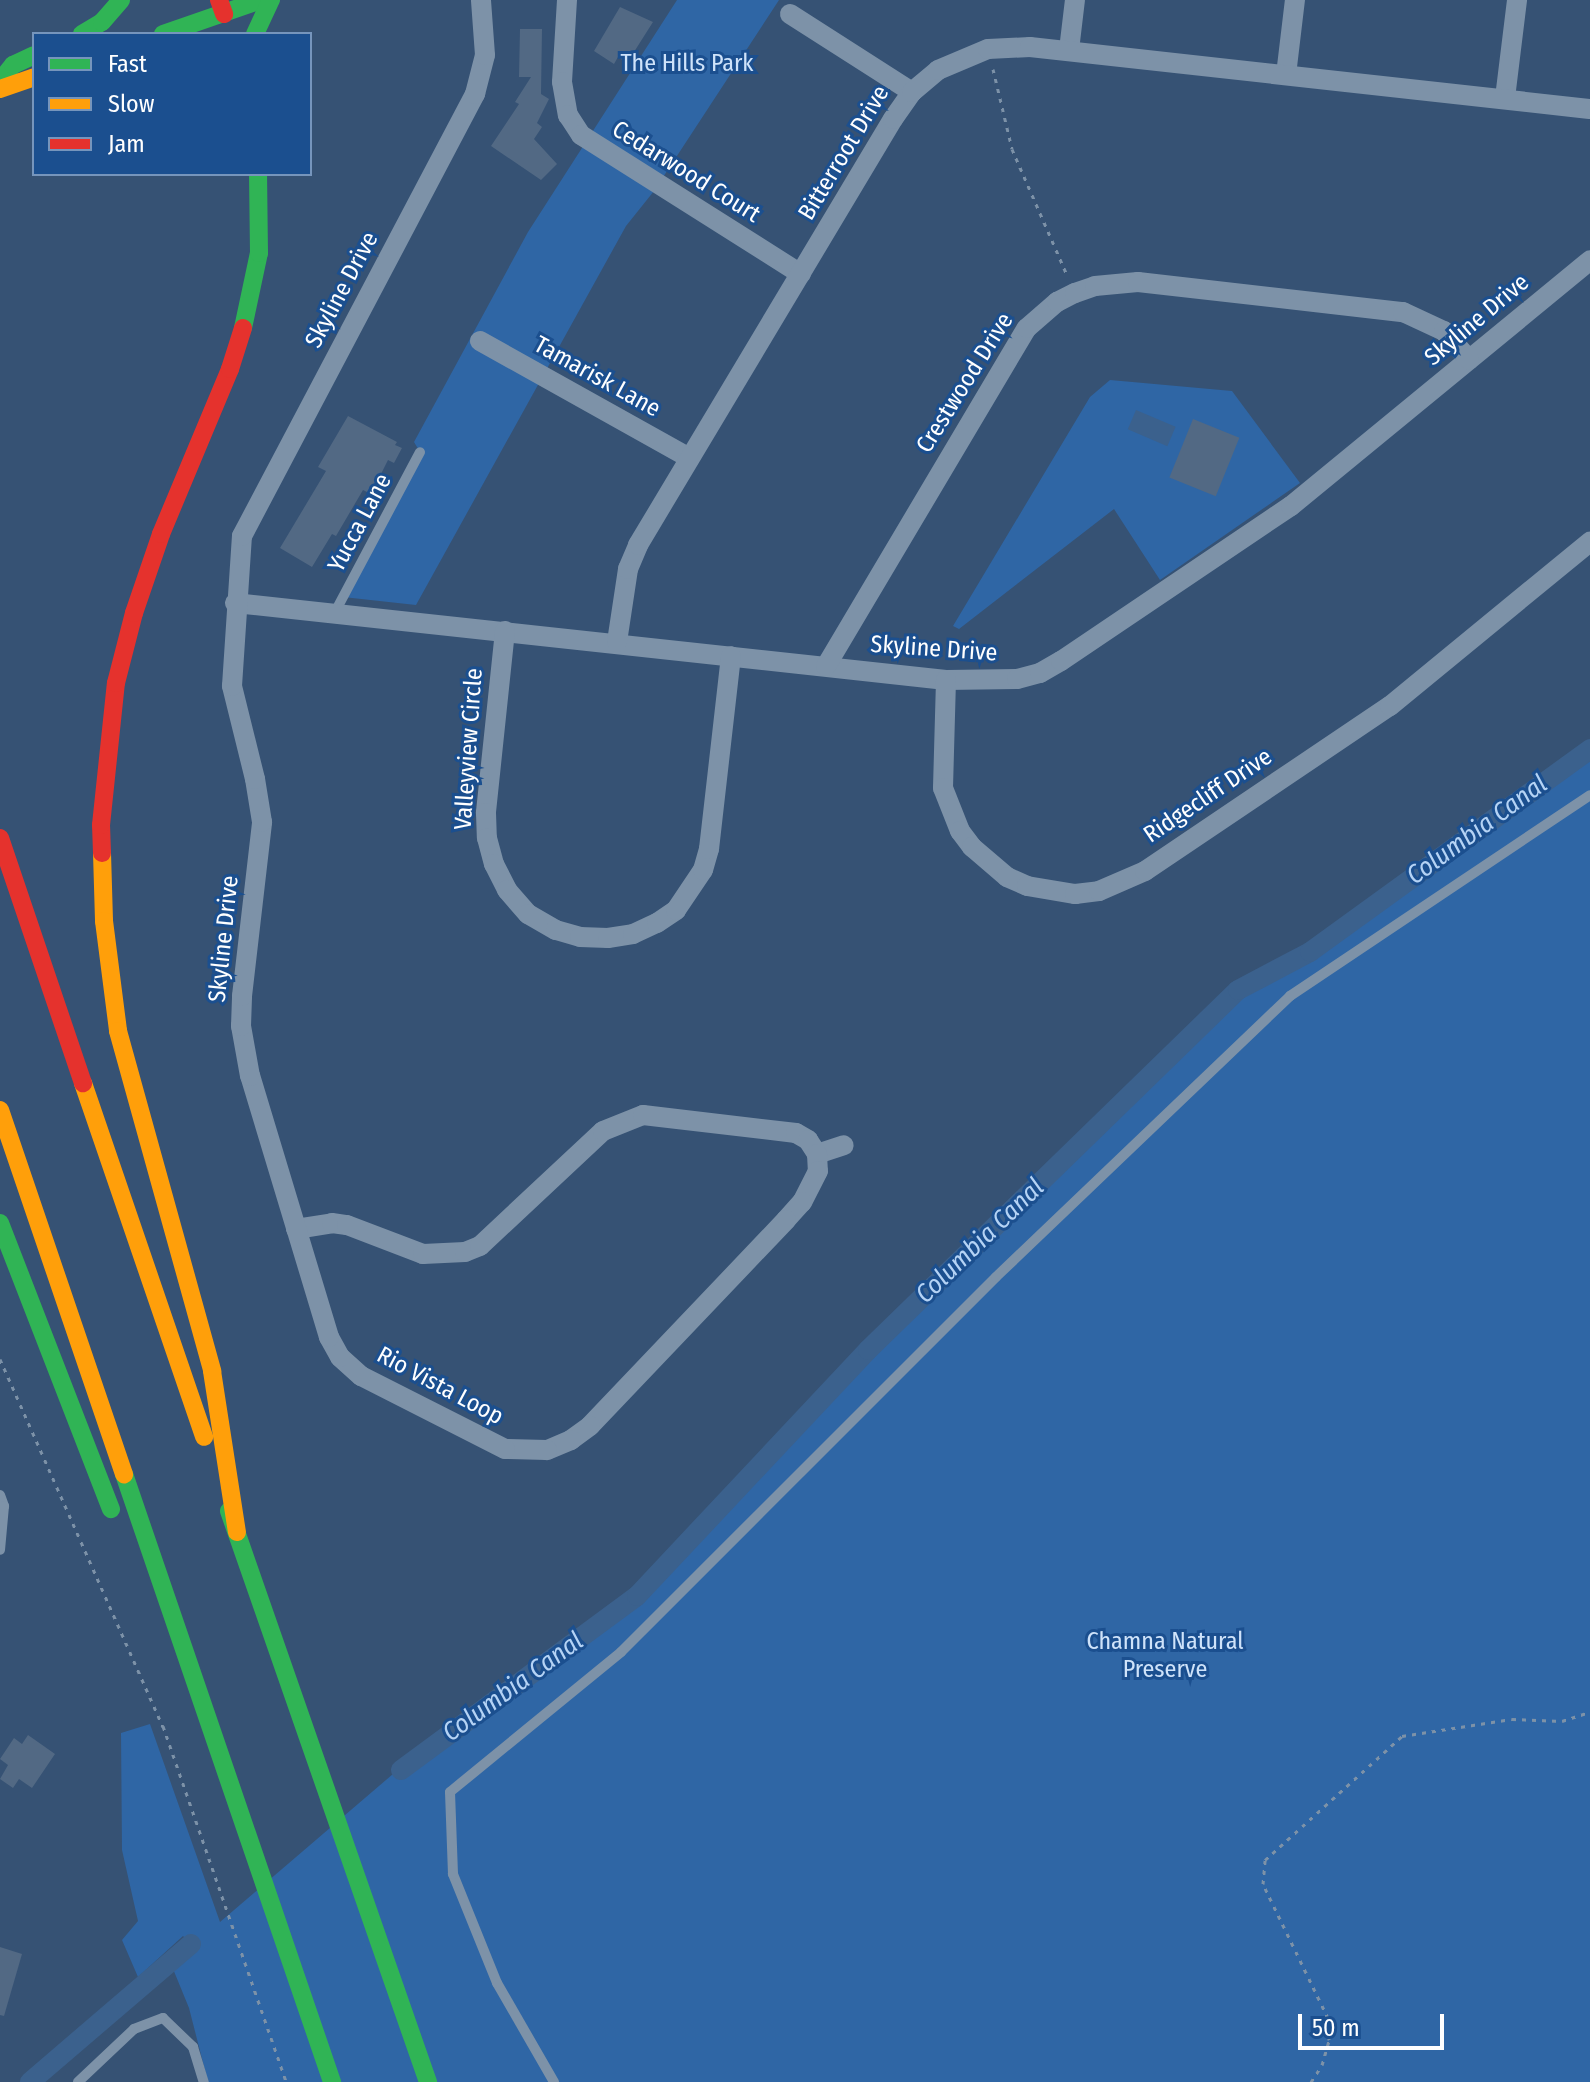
<!DOCTYPE html>
<html>
<head>
<meta charset="utf-8">
<style>
	body { margin:0 }
	#map { position:relative; width:1590px; height:2082px; overflow:hidden; background:#365274; font-family:"Fira Sans Condensed",sans-serif }
	div>[style] { position:absolute }
	[style*='--x'] { left:calc(var(--x)*1px); top:calc(var(--y)*1px); width:calc(var(--w)*1px); rotate:calc(var(--a)*1deg) }
	.green>* { inset:0; background:#2f66a5 }
	.water>* { inset:0; background:#3b618d; transform-origin:0 0 }
	.canal>* { height:20px; margin:-10px; padding:0 10px; transform-origin:10px; border-radius:10px; background:#3b618d }
	.building>* { inset:0; background:#526984; transform-origin:0 0 }
	.path>* { height:3px; margin-top:-1.5px; transform-origin:0; background:repeating-linear-gradient(90deg,#7d92a8 0 4px,transparent 0 10px) }
	.lane>* { height:10px; margin:-5px; padding:0 5px; transform-origin:5px; border-radius:5px; background:#7d92a8 }
	.street>* { height:20px; margin:-10px; padding:0 10px; transform-origin:10px; border-radius:10px; background:#7d92a8 }
	.fast>* { height:18px; margin:-9px; padding:0 9px; transform-origin:9px; border-radius:9px; background:#30b455 }
	.slow>* { height:18px; margin:-9px; padding:0 9px; transform-origin:9px; border-radius:9px; background:#ff9f0a }
	.jam>* { height:18px; margin:-9px; padding:0 9px; transform-origin:9px; border-radius:9px; background:#e5322d }
	span { translate:-50% -50%; white-space:nowrap; text-align:center; line-height:1.15; -webkit-text-stroke:6px #1b4f8f; paint-order:stroke }
	.park-label { font-size:24px; color:#cfe3fa }
	.street-label { font-size:24px; color:#fff }
	.water-label { font-size:26px; color:#b5d3f5; font-style:italic }
	.legend { position:absolute; left:32px; top:32px; width:280px; height:144px; box-sizing:border-box; background:#1b4f8f; border:2px solid #7695bc; margin:0; padding:10px 14px; list-style:none; font-size:24px; color:#fff }
	.legend li { display:flex; align-items:center; gap:16px; height:40px }
	.legend b { width:40px; border:2px solid #7695bc }
	.scale { position:absolute; left:1298px; top:2014px; width:146px; height:36px; box-sizing:border-box; border:4px solid #fff; border-top:0; padding-left:10px; font-size:24px; line-height:28px; white-space:nowrap; color:#fff; -webkit-text-stroke:6px #1b4f8f; paint-order:stroke }
</style>
</head>
<body>
<div id="map">
	<div class="green">
		<div style="clip-path:polygon(677px 0,779px 0,654px 191px,626px 226px,416px 605px,343px 597px,420px 452px,414px 442px,528px 232px)"></div>
		<div style="clip-path:polygon(1110px 380px,1232px 391px,1300px 483px,1160px 580px,1114px 509px,959px 629px,953px 626px,1090px 397px)"></div>
		<div style="clip-path:polygon(1590px 749px,1590px 2082px,208px 2082px,189px 2008px,171px 1964px,192px 1945px,183px 1936px,138px 1977px,122px 1940px,138px 1921px,122px 1850px,121px 1733px,150px 1724px,220px 1922px,400px 1768px,637px 1596px,868px 1350px,1238px 990px,1310px 952px)"></div>
	</div>
	<div class="water">
		<div style="left:1136px;top:410px;width:43px;height:21px;rotate:23deg"></div>
	</div>
	<div class="canal">
		<div style="--x:401;--y:1770;--w:293;--a:-36.4"></div>
		<div style="--x:637;--y:1596;--w:337;--a:-46.8"></div>
		<div style="--x:868;--y:1350;--w:516;--a:-44.22"></div>
		<div style="--x:1238;--y:990;--w:81;--a:-27.8"></div>
		<div style="--x:1310;--y:952;--w:346;--a:-35.9"></div>
		<div style="--x:30;--y:2082;--w:212;--a:-40.6"></div>
	</div>
	<div class="building">
		<div style="clip-path:polygon(620px 7px,653px 22px,627px 63px,618px 57px,614px 64px,594px 51px)"></div>
		<div style="clip-path:polygon(520px 29px,542px 29px,541px 94px,549px 99px,537px 123px,542px 127px,534px 139px,557px 164px,541px 180px,491px 146px,519px 104px,515px 102px,531px 77px,519px 77px)"></div>
		<div style="clip-path:polygon(348px 416px,397px 442px,395px 445px,402px 448px,394px 463px,388px 460px,371px 494px,363px 490px,336px 536px,332px 534px,312px 567px,280px 548px,326px 471px,318px 467px)"></div>
		<div style="left:1193px;top:419px;width:50px;height:63px;rotate:22deg"></div>
		<div style="clip-path:polygon(28px 1735px,55px 1754px,32px 1788px,19px 1779px,13px 1788px,0 1779px,8px 1765px,0 1759px,14px 1738px,22px 1744px)"></div>
		<div style="clip-path:polygon(0 1947px,22px 1954px,4px 2016px,0 2015px)"></div>
	</div>
	<div class="path">
		<div style="--x:993;--y:69;--w:82;--a:76.6"></div>
		<div style="--x:1012;--y:149;--w:137;--a:66.4"></div>
		<div style="--x:0;--y:1359;--w:402;--a:66.1"></div>
		<div style="--x:163;--y:1726;--w:377;--a:70.9"></div>
		<div style="--x:1311;--y:2082;--w:20;--a:-57"></div>
		<div style="--x:1322;--y:2065;--w:26;--a:-74"></div>
		<div style="--x:1329;--y:2040;--w:22;--a:-93"></div>
		<div style="--x:1328;--y:2018;--w:149;--a:-115.9"></div>
		<div style="--x:1263;--y:1884;--w:24;--a:-85"></div>
		<div style="--x:1265;--y:1860;--w:185;--a:-42.1"></div>
		<div style="--x:1402;--y:1736;--w:111;--a:-8.8"></div>
		<div style="--x:1512;--y:1719;--w:50;--a:2.3"></div>
		<div style="--x:1562;--y:1721;--w:29;--a:-18"></div>
	</div>
	<div class="lane">
		<div style="--x:335;--y:612;--w:181;--a:-62"></div>
		<div style="--x:0;--y:1495;--w:12;--a:70"></div>
		<div style="--x:4;--y:1506;--w:44;--a:95.2"></div>
		<div style="--x:78;--y:2082;--w:77;--a:-43.4"></div>
		<div style="--x:134;--y:2029;--w:31;--a:-21"></div>
		<div style="--x:163;--y:2018;--w:42;--a:44"></div>
		<div style="--x:193;--y:2047;--w:37;--a:73"></div>
		<div style="--x:554;--y:2082;--w:114;--a:-119.9"></div>
		<div style="--x:497;--y:1983;--w:118;--a:-112"></div>
		<div style="--x:453;--y:1874;--w:82;--a:-92.1"></div>
		<div style="--x:450;--y:1792;--w:221;--a:-39.3"></div>
		<div style="--x:621;--y:1652;--w:530;--a:-45"></div>
		<div style="--x:996;--y:1277;--w:407;--a:-43.7"></div>
		<div style="--x:1290;--y:996;--w:361;--a:-33.8"></div>
	</div>
	<div class="street">
		<div style="--x:567;--y:0;--w:82;--a:93.5"></div>
		<div style="--x:562;--y:82;--w:34;--a:80"></div>
		<div style="--x:568;--y:115;--w:24;--a:57"></div>
		<div style="--x:581;--y:135;--w:260;--a:32.3"></div>
		<div style="--x:790;--y:14;--w:145;--a:32.6"></div>
		<div style="--x:1069;--y:50;--w:50;--a:-83.2"></div>
		<div style="--x:1286;--y:75;--w:76;--a:-83.2"></div>
		<div style="--x:1505;--y:98;--w:99;--a:-83"></div>
		<div style="--x:480;--y:341;--w:240;--a:29.2"></div>
		<div style="--x:235;--y:603;--w:715;--a:6.18"></div>
		<div style="--x:946;--y:680;--w:71;--a:-0.8"></div>
		<div style="--x:1017;--y:679;--w:24;--a:-15"></div>
		<div style="--x:1040;--y:673;--w:24;--a:-30"></div>
		<div style="--x:1061;--y:661;--w:277;--a:-34"></div>
		<div style="--x:1291;--y:506;--w:387;--a:-39.4"></div>
		<div style="--x:505;--y:631;--w:183;--a:96"></div>
		<div style="--x:486;--y:813;--w:25;--a:88"></div>
		<div style="--x:487;--y:838;--w:27;--a:75"></div>
		<div style="--x:494;--y:864;--w:29;--a:63"></div>
		<div style="--x:507;--y:890;--w:32;--a:49"></div>
		<div style="--x:528;--y:914;--w:32;--a:30"></div>
		<div style="--x:556;--y:930;--w:25;--a:16"></div>
		<div style="--x:580;--y:937;--w:28;--a:2"></div>
		<div style="--x:608;--y:938;--w:25;--a:-9"></div>
		<div style="--x:633;--y:934;--w:26;--a:-25"></div>
		<div style="--x:657;--y:923;--w:23;--a:-34"></div>
		<div style="--x:676;--y:910;--w:48;--a:-56"></div>
		<div style="--x:703;--y:870;--w:22;--a:-74"></div>
		<div style="--x:709;--y:849;--w:194;--a:-83.5"></div>
		<div style="--x:617;--y:642;--w:74;--a:-81.4"></div>
		<div style="--x:628;--y:569;--w:26;--a:-67"></div>
		<div style="--x:638;--y:545;--w:496;--a:-59.1"></div>
		<div style="--x:893;--y:119;--w:33;--a:-55"></div>
		<div style="--x:912;--y:92;--w:34;--a:-40"></div>
		<div style="--x:938;--y:70;--w:54;--a:-22.8"></div>
		<div style="--x:988;--y:49;--w:42;--a:-2.7"></div>
		<div style="--x:1030;--y:47;--w:563;--a:6.32"></div>
		<div style="--x:826;--y:666;--w:393;--a:-59.3"></div>
		<div style="--x:1027;--y:328;--w:40;--a:-41"></div>
		<div style="--x:1057;--y:302;--w:20;--a:-27"></div>
		<div style="--x:1075;--y:293;--w:21;--a:-19"></div>
		<div style="--x:1095;--y:286;--w:43;--a:-5.3"></div>
		<div style="--x:1138;--y:282;--w:267;--a:6.5"></div>
		<div style="--x:1403;--y:312;--w:45;--a:24.9"></div>
		<div style="--x:1444;--y:331;--w:38;--a:49"></div>
		<div style="--x:946;--y:680;--w:108;--a:91.6"></div>
		<div style="--x:943;--y:788;--w:46;--a:68.4"></div>
		<div style="--x:960;--y:831;--w:20;--a:53"></div>
		<div style="--x:972;--y:847;--w:46;--a:40.6"></div>
		<div style="--x:1007;--y:877;--w:22;--a:24"></div>
		<div style="--x:1027;--y:886;--w:49;--a:9.5"></div>
		<div style="--x:1075;--y:894;--w:24;--a:-7"></div>
		<div style="--x:1099;--y:891;--w:50;--a:-23.5"></div>
		<div style="--x:1145;--y:871;--w:295;--a:-34"></div>
		<div style="--x:1390;--y:706;--w:259;--a:-39.4"></div>
		<div style="--x:817;--y:1154;--w:28;--a:-18"></div>
		<div style="--x:296;--y:1229;--w:36;--a:-9"></div>
		<div style="--x:332;--y:1223;--w:15;--a:8"></div>
		<div style="--x:347;--y:1225;--w:81;--a:20.9"></div>
		<div style="--x:423;--y:1254;--w:42;--a:-2.7"></div>
		<div style="--x:465;--y:1252;--w:16;--a:-22"></div>
		<div style="--x:480;--y:1246;--w:168;--a:-43.1"></div>
		<div style="--x:603;--y:1131;--w:43;--a:-21.8"></div>
		<div style="--x:643;--y:1115;--w:154;--a:6.7"></div>
		<div style="--x:796;--y:1133;--w:14;--a:30"></div>
		<div style="--x:808;--y:1140;--w:17;--a:57"></div>
		<div style="--x:817;--y:1154;--w:17;--a:87"></div>
		<div style="--x:818;--y:1171;--w:35;--a:117"></div>
		<div style="--x:802;--y:1202;--w:24;--a:132"></div>
		<div style="--x:786;--y:1220;--w:284;--a:133.6"></div>
		<div style="--x:590;--y:1426;--w:24;--a:144"></div>
		<div style="--x:571;--y:1440;--w:26;--a:157"></div>
		<div style="--x:547;--y:1450;--w:42;--a:-178.6"></div>
		<div style="--x:505;--y:1449;--w:161;--a:-153.1"></div>
		<div style="--x:361;--y:1376;--w:28;--a:-138"></div>
		<div style="--x:340;--y:1357;--w:23;--a:-119"></div>
		<div style="--x:329;--y:1337;--w:273;--a:-106.8"></div>
		<div style="--x:250;--y:1076;--w:51;--a:-100.2"></div>
		<div style="--x:241;--y:1026;--w:30;--a:-88"></div>
		<div style="--x:242;--y:996;--w:175;--a:-83.4"></div>
		<div style="--x:262;--y:822;--w:44;--a:-99.2"></div>
		<div style="--x:255;--y:779;--w:96;--a:-103.9"></div>
		<div style="--x:232;--y:686;--w:150;--a:-86.2"></div>
		<div style="--x:242;--y:536;--w:500;--a:-62.2"></div>
		<div style="--x:475;--y:94;--w:40;--a:-75.6"></div>
		<div style="--x:485;--y:55;--w:55;--a:-94.2"></div>
	</div>
	<div class="fast">
		<div style="--x:82;--y:34;--w:23;--a:-31"></div>
		<div style="--x:102;--y:22;--w:29;--a:-49"></div>
		<div style="--x:163;--y:34;--w:104;--a:-19.1"></div>
		<div style="--x:255;--y:34;--w:38;--a:-65"></div>
		<div style="--x:0;--y:81;--w:21;--a:-51"></div>
		<div style="--x:13;--y:65;--w:23;--a:-25"></div>
		<div style="--x:243;--y:328;--w:77;--a:-78"></div>
		<div style="--x:259;--y:253;--w:79;--a:-90.7"></div>
		<div style="--x:0;--y:1223;--w:307;--a:68.8"></div>
		<div style="--x:124;--y:1474;--w:643;--a:71.11"></div>
		<div style="--x:229;--y:1511;--w:605;--a:70.79"></div>
	</div>
	<div class="slow">
		<div style="--x:0;--y:89;--w:36;--a:-19"></div>
		<div style="--x:102;--y:853;--w:68;--a:88.3"></div>
		<div style="--x:104;--y:921;--w:111;--a:82.7"></div>
		<div style="--x:118;--y:1031;--w:353;--a:74.5"></div>
		<div style="--x:212;--y:1371;--w:163;--a:81.2"></div>
		<div style="--x:83;--y:1083;--w:374;--a:71.1"></div>
		<div style="--x:0;--y:1110;--w:385;--a:71.2"></div>
	</div>
	<div class="jam">
		<div style="--x:219;--y:0;--w:15;--a:70"></div>
		<div style="--x:0;--y:838;--w:259;--a:71.3"></div>
		<div style="--x:102;--y:853;--w:28;--a:-92"></div>
		<div style="--x:101;--y:825;--w:143;--a:-84"></div>
		<div style="--x:116;--y:683;--w:72;--a:-75.6"></div>
		<div style="--x:134;--y:613;--w:83;--a:-71.1"></div>
		<div style="--x:161;--y:534;--w:179;--a:-67.3"></div>
		<div style="--x:230;--y:369;--w:43;--a:-72.4"></div>
	</div>
	<div class="park-label">
		<span style="left:687px;top:64px">The Hills Park</span>
		<span style="left:1165px;top:1656px">Chamna Natural<br>Preserve</span>
	</div>
	<div class="street-label">
		<span style="left:844px;top:153px;rotate:-59deg">Bitterroot Drive</span>
		<span style="left:686px;top:172px;rotate:32deg">Cedarwood Court</span>
		<span style="left:342px;top:290px;rotate:-62deg">Skyline Drive</span>
		<span style="left:1477px;top:320px;rotate:-40deg">Skyline Drive</span>
		<span style="left:597px;top:377px;rotate:29deg">Tamarisk Lane</span>
		<span style="left:965px;top:383px;rotate:-58deg">Crestwood Drive</span>
		<span style="left:360px;top:523px;rotate:-62deg">Yucca Lane</span>
		<span style="left:934px;top:649px;rotate:4deg">Skyline Drive</span>
		<span style="left:469px;top:749px;rotate:-86deg">Valleyview Circle</span>
		<span style="left:1208px;top:796px;rotate:-34deg">Ridgecliff Drive</span>
		<span style="left:224px;top:939px;rotate:-84deg">Skyline Drive</span>
		<span style="left:440px;top:1386px;rotate:28deg">Rio Vista Loop</span>
	</div>
	<div class="water-label">
		<span style="left:1477px;top:830px;rotate:-36deg">Columbia Canal</span>
		<span style="left:980px;top:1241px;rotate:-44deg">Columbia Canal</span>
		<span style="left:513px;top:1687px;rotate:-36deg">Columbia Canal</span>
	</div>
	<ul class="legend">
	<li><b style="height:10px;background:#30b455"></b>Fast</li>
	<li><b style="height:10px;background:#ff9f0a"></b>Slow</li>
	<li><b style="height:10px;background:#e5322d"></b>Jam</li>
	</ul>
	<div class="scale">50 m</div>
</div>
</body>
</html>
